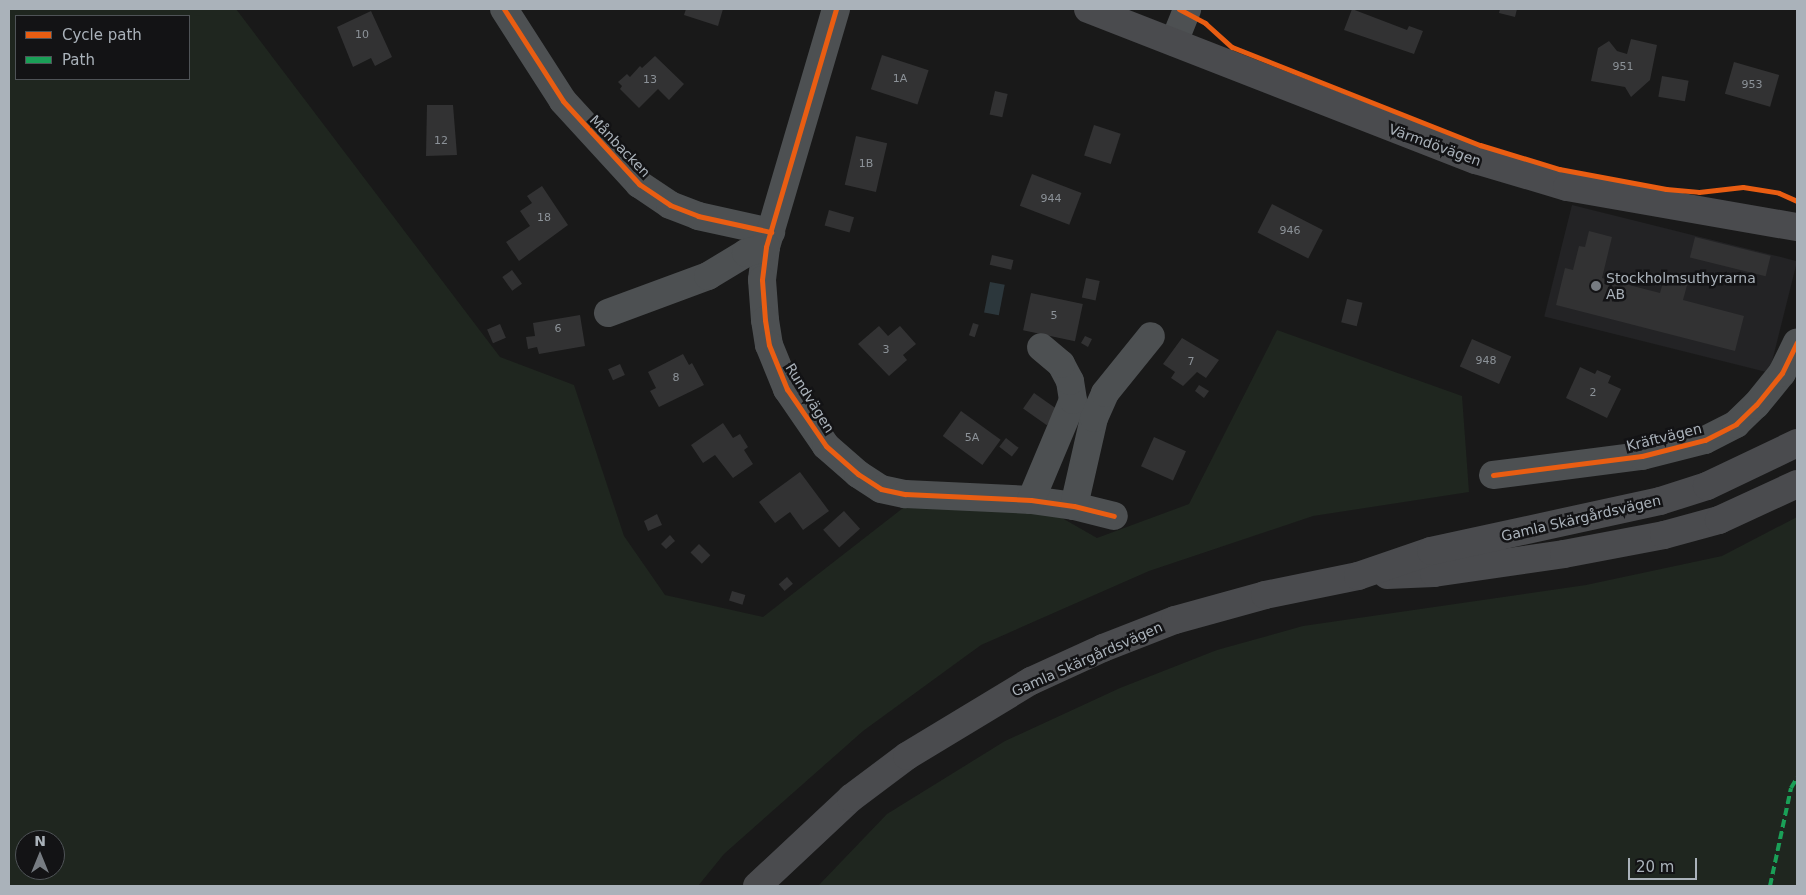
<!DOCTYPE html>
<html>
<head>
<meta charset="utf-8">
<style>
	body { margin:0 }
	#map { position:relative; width:1806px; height:895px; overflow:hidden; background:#191919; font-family:"DejaVu Sans",sans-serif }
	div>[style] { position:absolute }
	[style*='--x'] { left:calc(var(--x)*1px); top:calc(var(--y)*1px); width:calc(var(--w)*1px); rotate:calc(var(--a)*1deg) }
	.built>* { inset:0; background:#232325; transform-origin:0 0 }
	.green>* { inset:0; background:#1f261f }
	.water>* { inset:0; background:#2c373c; transform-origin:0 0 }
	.building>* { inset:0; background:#323233; transform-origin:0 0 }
	.minor>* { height:28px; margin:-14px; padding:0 14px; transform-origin:14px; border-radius:14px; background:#4d5052 }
	.major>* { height:28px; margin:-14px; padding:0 14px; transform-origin:14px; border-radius:14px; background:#4a4b4e }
	.quiet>* { height:4px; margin-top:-2px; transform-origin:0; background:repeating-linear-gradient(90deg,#1a9f57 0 8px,transparent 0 12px) }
	.cycleway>* { height:5px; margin:-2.5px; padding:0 2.5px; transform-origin:2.5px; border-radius:2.5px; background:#e95d12 }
	.dots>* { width:14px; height:14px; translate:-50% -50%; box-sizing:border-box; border:2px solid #131315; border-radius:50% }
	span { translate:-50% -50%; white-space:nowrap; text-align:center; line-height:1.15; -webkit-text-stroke:5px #131315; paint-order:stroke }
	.number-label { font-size:11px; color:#8c9298 }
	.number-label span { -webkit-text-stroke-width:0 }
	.street-label { font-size:14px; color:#aab2ba }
	.poi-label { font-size:14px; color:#aab2ba }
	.left { translate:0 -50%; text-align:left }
	.frame { position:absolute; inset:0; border:10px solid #aab2ba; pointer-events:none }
	.legend { position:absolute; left:15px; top:15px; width:175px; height:65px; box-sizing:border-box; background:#131315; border:1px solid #4f5357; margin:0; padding:6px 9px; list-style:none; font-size:15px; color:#aab2ba }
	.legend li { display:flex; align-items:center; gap:10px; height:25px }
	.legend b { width:25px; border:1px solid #4f5357 }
	.north { position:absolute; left:15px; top:830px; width:50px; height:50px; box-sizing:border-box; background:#131315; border:1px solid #4f5357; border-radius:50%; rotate:0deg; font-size:14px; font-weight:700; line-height:20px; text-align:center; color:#aab2ba }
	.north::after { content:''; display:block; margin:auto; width:18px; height:22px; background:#777c82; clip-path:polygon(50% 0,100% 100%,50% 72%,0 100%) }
	.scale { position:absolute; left:1628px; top:858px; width:69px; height:22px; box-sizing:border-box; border:2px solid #aab2ba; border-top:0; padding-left:6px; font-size:15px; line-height:18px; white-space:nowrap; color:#aab2ba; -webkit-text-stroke:4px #131315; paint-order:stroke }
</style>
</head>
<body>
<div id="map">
	<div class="built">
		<div style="left:1572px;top:205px;width:232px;height:115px;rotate:14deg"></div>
	</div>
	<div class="green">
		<div style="clip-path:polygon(evenodd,9px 9px,236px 9px,500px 357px,574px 385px,624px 536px,665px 595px,763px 617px,903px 508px,1029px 509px,1062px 518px,1097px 538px,1189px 504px,1277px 330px,1462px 396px,1469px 492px,1313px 516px,1149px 571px,981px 645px,863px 731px,724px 854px,698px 886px,9px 886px,9px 9px,16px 16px,189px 16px,189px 79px,16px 79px,16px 16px,9px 9px,25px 840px,55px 840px,55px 870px,25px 870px,25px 840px)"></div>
		<div style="clip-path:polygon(1797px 517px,1797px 886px,818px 886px,887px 814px,1005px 741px,1120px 688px,1217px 650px,1303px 626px,1586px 585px,1722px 556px)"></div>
	</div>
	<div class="water">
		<div style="left:990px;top:282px;width:15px;height:31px;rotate:11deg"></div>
	</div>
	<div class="building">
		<div style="clip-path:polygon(686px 9px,723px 9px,718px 26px,684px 15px)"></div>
		<div style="clip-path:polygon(1352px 9px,1407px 30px,1409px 26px,1423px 31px,1414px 54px,1344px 30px)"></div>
		<div style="clip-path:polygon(1500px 9px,1517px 9px,1515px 17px,1499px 13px)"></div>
		<div style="clip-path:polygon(371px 11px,392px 57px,375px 66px,371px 58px,353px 67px,337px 27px)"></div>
		<div style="clip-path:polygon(1631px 39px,1657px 45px,1650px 80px,1631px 97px,1625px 87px,1591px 81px,1598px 48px,1609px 41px,1617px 51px,1627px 54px)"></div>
		<div style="left:882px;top:55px;width:49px;height:36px;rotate:18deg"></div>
		<div style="clip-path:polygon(655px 56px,684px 84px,669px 100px,658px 89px,639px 108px,620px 89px,622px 86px,618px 82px,627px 74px,630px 77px,640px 66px,642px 68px)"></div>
		<div style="left:1734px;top:62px;width:47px;height:33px;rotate:16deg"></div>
		<div style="left:1662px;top:76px;width:27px;height:21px;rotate:10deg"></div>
		<div style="left:995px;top:91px;width:13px;height:24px;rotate:13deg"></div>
		<div style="clip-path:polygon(427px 105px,453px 105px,457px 155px,426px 156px)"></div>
		<div style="left:1094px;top:125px;width:28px;height:32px;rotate:18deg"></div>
		<div style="left:856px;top:136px;width:32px;height:50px;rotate:13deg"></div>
		<div style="left:1032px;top:174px;width:53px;height:34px;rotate:21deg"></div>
		<div style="clip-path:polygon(542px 186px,568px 225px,519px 261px,506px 242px,530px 226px,520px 211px,532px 203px,527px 196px)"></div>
		<div style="left:1272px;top:204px;width:57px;height:32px;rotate:27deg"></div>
		<div style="left:829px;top:210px;width:26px;height:16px;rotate:16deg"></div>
		<div style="clip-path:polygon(1589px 231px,1612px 237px,1602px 278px,1660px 293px,1666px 272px,1689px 278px,1683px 300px,1744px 316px,1735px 351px,1556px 305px,1565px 268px,1573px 270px,1579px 246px,1585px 247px)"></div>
		<div style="left:1695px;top:237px;width:78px;height:21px;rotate:14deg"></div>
		<div style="left:992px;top:255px;width:22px;height:10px;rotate:13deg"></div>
		<div style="left:512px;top:270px;width:17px;height:12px;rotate:54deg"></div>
		<div style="left:1086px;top:278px;width:14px;height:20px;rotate:12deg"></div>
		<div style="left:1031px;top:293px;width:53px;height:38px;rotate:12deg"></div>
		<div style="left:1347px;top:299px;width:16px;height:24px;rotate:14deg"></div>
		<div style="clip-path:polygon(580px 315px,585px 346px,539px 354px,537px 347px,528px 349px,526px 337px,535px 336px,533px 323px)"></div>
		<div style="left:973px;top:323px;width:6px;height:13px;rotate:18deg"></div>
		<div style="left:500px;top:324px;width:15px;height:14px;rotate:67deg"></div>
		<div style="clip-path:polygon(879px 326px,888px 336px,900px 326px,916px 344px,903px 355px,907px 360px,889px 376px,858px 344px)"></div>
		<div style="clip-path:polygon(1085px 336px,1092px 339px,1088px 347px,1081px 343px)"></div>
		<div style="clip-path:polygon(1182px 338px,1219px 360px,1206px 378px,1197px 372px,1183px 386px,1171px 378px,1175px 372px,1163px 364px)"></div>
		<div style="left:1472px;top:339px;width:43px;height:30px;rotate:24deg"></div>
		<div style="clip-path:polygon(683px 354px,689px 365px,692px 363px,704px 385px,659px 407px,650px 391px,656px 388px,648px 372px)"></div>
		<div style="left:620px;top:364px;width:12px;height:13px;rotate:66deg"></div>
		<div style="clip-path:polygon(1580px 367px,1595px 374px,1597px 370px,1611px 376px,1608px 383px,1621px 389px,1607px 418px,1566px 398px)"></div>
		<div style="clip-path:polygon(1199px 385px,1209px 391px,1204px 398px,1195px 391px)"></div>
		<div style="left:1034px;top:393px;width:29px;height:19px;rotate:35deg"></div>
		<div style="left:961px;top:411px;width:49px;height:31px;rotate:36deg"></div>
		<div style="clip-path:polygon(723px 423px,733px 438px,740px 434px,748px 447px,744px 450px,753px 464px,733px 478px,715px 455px,703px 463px,691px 445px)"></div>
		<div style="left:1154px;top:437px;width:35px;height:32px;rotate:24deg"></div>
		<div style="left:1006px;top:438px;width:16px;height:11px;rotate:38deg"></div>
		<div style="clip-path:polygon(800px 472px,829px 511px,803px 530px,790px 512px,775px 523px,759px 502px)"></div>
		<div style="left:844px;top:511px;width:24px;height:28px;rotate:48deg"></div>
		<div style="clip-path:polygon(657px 514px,662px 525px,648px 531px,644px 521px)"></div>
		<div style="clip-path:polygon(670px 535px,675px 541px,666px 549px,661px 544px)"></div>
		<div style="left:699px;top:544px;width:16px;height:12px;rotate:45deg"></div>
		<div style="left:787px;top:577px;width:9px;height:11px;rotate:49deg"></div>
		<div style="left:732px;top:591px;width:14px;height:10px;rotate:17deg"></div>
	</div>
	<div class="minor">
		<div style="--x:504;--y:9;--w:109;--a:57.3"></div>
		<div style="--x:563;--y:101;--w:113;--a:47.5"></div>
		<div style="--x:639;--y:184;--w:37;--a:34"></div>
		<div style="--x:670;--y:205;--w:30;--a:21"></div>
		<div style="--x:698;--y:216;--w:75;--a:12.4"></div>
		<div style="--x:836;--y:9;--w:248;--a:106.4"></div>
		<div style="--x:766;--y:247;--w:33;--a:97"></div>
		<div style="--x:762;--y:280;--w:40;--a:85.7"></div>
		<div style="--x:765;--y:320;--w:25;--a:81"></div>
		<div style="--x:769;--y:345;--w:48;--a:67.8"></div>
		<div style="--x:787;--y:389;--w:69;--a:55.6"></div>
		<div style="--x:826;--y:446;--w:43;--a:41.2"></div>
		<div style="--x:858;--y:474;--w:27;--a:33"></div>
		<div style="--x:881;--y:489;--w:25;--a:12"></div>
		<div style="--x:905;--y:494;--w:126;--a:2.7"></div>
		<div style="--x:1031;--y:500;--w:43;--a:7.9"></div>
		<div style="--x:1074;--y:506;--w:41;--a:14"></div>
		<div style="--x:1174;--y:42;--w:35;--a:-68"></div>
		<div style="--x:608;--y:313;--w:107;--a:-20.3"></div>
		<div style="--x:708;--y:276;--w:44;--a:-31.2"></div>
		<div style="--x:746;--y:253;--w:21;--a:-17"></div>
		<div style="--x:1493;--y:475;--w:150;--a:-7.3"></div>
		<div style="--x:1642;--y:456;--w:65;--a:-14.3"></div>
		<div style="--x:1705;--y:440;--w:35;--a:-27"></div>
		<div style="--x:1736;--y:424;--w:28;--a:-44"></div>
		<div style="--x:1756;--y:405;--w:41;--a:-50.9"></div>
		<div style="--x:1782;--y:373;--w:34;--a:-64"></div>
		<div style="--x:1031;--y:500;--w:108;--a:-67.2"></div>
		<div style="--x:1073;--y:400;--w:19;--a:-99"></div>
		<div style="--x:1070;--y:381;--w:19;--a:-118"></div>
		<div style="--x:1061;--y:364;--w:26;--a:-140"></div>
		<div style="--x:1074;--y:506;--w:90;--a:-77.2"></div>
		<div style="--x:1094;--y:418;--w:27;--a:-66"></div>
		<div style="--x:1105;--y:393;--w:73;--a:-51.1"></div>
	</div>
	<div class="major">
		<div style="--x:1088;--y:9;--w:416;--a:21.3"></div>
		<div style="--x:1476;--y:160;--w:95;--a:16.5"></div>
		<div style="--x:1567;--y:187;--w:233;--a:9.9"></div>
		<div style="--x:1387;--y:575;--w:47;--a:-2.4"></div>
		<div style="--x:1434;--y:573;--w:131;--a:-8.3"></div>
		<div style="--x:1564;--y:554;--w:102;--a:-10.8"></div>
		<div style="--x:1664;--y:535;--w:57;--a:-15.3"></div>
		<div style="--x:1719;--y:520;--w:86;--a:-24.8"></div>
		<div style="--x:757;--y:886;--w:129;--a:-43.1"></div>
		<div style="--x:851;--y:798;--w:70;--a:-36.9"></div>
		<div style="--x:907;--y:756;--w:145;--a:-31.2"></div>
		<div style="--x:1031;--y:681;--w:79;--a:-24.6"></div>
		<div style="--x:1103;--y:648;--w:77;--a:-21.3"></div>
		<div style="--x:1175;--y:620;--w:93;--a:-15.5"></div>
		<div style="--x:1265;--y:595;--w:95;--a:-11.5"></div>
		<div style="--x:1358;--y:576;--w:77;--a:-18.9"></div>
		<div style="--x:1431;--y:551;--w:234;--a:-12.3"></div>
		<div style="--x:1660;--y:501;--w:49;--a:-17.7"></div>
		<div style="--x:1707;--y:486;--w:100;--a:-25.5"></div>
	</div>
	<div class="quiet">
		<div style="--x:1770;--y:886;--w:100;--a:-77.9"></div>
		<div style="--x:1791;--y:788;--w:12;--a:-59"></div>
	</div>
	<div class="cycleway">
		<div style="--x:504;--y:9;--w:109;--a:57.3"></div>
		<div style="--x:563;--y:101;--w:113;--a:47.5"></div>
		<div style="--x:639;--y:184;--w:37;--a:34"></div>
		<div style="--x:670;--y:205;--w:30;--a:21"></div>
		<div style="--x:698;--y:216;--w:75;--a:12.4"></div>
		<div style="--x:836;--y:9;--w:248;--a:106.4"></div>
		<div style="--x:766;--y:247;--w:33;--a:97"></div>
		<div style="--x:762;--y:280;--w:40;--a:85.7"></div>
		<div style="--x:765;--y:320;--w:25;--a:81"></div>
		<div style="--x:769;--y:345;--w:48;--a:67.8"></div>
		<div style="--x:787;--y:389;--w:69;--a:55.6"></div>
		<div style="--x:826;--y:446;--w:43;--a:41.2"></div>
		<div style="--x:858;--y:474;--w:27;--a:33"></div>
		<div style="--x:881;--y:489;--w:25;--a:12"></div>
		<div style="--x:905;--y:494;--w:126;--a:2.7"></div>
		<div style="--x:1031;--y:500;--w:43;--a:7.9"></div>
		<div style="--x:1074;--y:506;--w:41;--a:14"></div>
		<div style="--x:1179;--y:9;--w:30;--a:28"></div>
		<div style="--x:1205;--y:23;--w:36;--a:42"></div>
		<div style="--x:1232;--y:47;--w:267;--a:21.6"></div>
		<div style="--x:1480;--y:145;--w:83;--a:16.9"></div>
		<div style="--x:1559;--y:169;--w:109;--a:10.6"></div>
		<div style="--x:1666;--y:189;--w:33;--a:5"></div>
		<div style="--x:1699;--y:192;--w:44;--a:-6.5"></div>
		<div style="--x:1743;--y:187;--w:36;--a:9"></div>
		<div style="--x:1779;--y:193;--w:20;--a:24"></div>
		<div style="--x:1493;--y:475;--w:150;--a:-7.3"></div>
		<div style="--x:1642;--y:456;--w:65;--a:-14.3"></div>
		<div style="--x:1705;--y:440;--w:35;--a:-27"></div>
		<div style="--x:1736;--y:424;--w:28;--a:-44"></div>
		<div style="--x:1756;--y:405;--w:41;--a:-50.9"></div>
		<div style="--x:1782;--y:373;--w:34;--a:-64"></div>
	</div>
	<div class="dots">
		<div style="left:1596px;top:286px;background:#777c82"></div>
	</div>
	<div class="number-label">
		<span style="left:362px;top:35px">10</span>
		<span style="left:1623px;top:67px">951</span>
		<span style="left:900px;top:79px">1A</span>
		<span style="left:650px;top:80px">13</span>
		<span style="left:1752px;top:85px">953</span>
		<span style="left:441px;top:141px">12</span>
		<span style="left:866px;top:164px">1B</span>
		<span style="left:1051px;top:199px">944</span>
		<span style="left:544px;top:218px">18</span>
		<span style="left:1290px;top:231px">946</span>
		<span style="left:1054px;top:316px">5</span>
		<span style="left:558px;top:329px">6</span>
		<span style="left:886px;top:350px">3</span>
		<span style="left:1486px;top:361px">948</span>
		<span style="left:1191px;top:362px">7</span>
		<span style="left:676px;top:378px">8</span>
		<span style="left:1593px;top:393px">2</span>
		<span style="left:972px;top:438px">5A</span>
	</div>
	<div class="street-label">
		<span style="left:1435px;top:145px;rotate:20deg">Värmdövägen</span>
		<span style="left:620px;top:146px;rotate:46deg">Månbacken</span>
		<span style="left:810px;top:398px;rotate:58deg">Rundvägen</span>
		<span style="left:1664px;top:437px;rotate:-14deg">Kräftvägen</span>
		<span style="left:1581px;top:518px;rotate:-13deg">Gamla Skärgårdsvägen</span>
		<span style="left:1087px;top:659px;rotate:-24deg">Gamla Skärgårdsvägen</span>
	</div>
	<div class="poi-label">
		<span class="left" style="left:1606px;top:286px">Stockholmsuthyrarna<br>AB</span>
	</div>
	<div class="frame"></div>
	<ul class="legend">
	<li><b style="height:6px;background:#e95d12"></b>Cycle path</li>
	<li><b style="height:6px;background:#1a9f57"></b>Path</li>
	</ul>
	<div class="north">N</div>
	<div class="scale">20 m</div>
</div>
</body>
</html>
